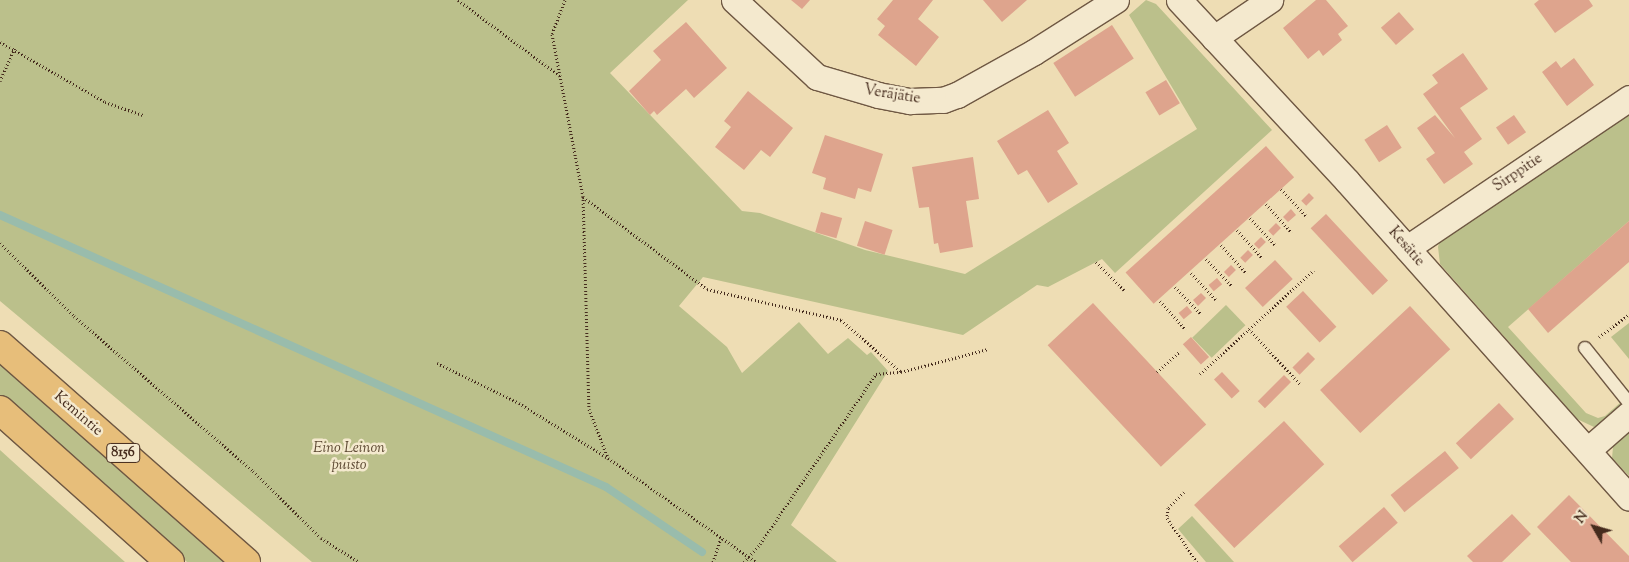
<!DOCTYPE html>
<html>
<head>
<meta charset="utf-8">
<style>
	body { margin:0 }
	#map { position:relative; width:1629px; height:562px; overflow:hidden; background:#eeddb4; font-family:"Sorts Mill Goudy",serif }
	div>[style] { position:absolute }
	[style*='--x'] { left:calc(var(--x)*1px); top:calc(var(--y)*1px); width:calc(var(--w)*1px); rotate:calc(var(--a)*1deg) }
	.green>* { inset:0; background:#bbc08b; transform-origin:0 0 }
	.stream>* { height:8px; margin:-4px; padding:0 4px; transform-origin:4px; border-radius:4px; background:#99bcac }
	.building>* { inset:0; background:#dea48d; transform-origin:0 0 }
	.path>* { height:3px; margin-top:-1.5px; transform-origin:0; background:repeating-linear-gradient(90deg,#452b1d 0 1px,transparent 0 3.5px) }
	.roads { filter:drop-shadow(1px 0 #6f5843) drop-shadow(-1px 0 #6f5843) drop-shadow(0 1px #6f5843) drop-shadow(0 -1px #6f5843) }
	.lane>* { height:12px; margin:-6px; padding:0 6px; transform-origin:6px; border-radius:6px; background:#f4e9ce }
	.street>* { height:25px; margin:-12.5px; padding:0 12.5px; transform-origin:12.5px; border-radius:12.5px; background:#f4e9ce }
	.primary>* { height:28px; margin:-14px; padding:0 14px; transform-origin:14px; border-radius:14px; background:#e7be7a }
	span { translate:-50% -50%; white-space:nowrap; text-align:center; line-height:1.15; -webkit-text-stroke:5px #f4e9ce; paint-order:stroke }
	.shield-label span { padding:1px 4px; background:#f4e9ce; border:1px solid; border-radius:4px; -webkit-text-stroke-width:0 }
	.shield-label { font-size:14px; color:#452b1d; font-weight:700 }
	.street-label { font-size:15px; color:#452b1d }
	.park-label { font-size:15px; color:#5d4933; font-style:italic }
	.north { position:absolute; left:1569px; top:502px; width:50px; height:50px; -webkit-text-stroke:4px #f4e9ce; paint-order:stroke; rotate:308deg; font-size:14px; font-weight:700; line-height:20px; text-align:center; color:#452b1d }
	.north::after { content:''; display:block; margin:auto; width:18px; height:22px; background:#452b1d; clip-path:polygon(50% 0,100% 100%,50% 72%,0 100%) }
</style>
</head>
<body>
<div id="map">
	<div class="green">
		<div style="clip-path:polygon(0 0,688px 0,610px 73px,742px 211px,760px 213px,865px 250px,965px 274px,1197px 129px,1129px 15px,1146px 0,1156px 4px,1272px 130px,1115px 273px,1102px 259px,1048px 287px,1037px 285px,963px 335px,703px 277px,679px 306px,727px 347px,742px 373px,799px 322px,828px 354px,848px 338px,867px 355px,871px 352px,888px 371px,791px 525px,837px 562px,312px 562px,0 301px)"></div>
		<div style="clip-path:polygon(1629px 109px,1629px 221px,1508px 327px,1586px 413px,1598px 418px,1605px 416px,1621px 402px,1623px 405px,1605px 425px,1594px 427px,1577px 419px,1440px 264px,1438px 247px,1440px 239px)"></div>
		<div style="left:1226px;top:305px;width:28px;height:47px;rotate:46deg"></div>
		<div style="clip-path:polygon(1629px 323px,1629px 359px,1611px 337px)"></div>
		<div style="clip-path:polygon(0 363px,224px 562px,187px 562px,0 396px)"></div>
		<div style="clip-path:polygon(1629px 424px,1629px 476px,1612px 458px,1614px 437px)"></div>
		<div style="clip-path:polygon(0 450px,22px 470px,125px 562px,0 562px)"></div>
		<div style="clip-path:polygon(1192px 516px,1234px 562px,1206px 562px,1178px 529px)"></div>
	</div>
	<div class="stream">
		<div style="--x:0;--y:215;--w:664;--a:24.17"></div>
		<div style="--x:606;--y:487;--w:116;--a:34.1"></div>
	</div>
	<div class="building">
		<div style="clip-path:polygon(791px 0,810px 0,802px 9px)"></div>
		<div style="clip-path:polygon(893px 0,933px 0,918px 19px,939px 37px,916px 66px,878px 35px,885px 26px,877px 19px)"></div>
		<div style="clip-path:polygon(983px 0,1027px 0,1002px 22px)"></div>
		<div style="clip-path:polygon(1316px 0,1326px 0,1348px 26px,1338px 34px,1342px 40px,1323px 56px,1319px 50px,1308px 59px,1283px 28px)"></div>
		<div style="clip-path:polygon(1539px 0,1589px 0,1593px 6px,1555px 33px,1534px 4px)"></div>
		<div style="left:1399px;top:12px;width:23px;height:24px;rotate:49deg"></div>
		<div style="clip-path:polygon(686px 22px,727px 68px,694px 98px,686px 89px,657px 115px,654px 111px,650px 115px,629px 91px,661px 60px,653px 51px)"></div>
		<div style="left:1112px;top:25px;width:40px;height:70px;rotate:57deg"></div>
		<div style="clip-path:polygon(1463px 53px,1488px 89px,1460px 108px,1482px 139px,1464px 152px,1473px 164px,1444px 184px,1426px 159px,1435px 153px,1417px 128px,1435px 115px,1455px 138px,1423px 94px,1438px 83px,1432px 75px)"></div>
		<div style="clip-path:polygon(1574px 58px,1594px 85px,1567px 106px,1542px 72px,1556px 61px,1561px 68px)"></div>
		<div style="left:1166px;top:80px;width:27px;height:24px;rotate:59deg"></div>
		<div style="clip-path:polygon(748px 91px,793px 128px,770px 157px,761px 150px,744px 170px,715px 147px,731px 127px,724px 121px)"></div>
		<div style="clip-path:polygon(1048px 110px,1069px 143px,1057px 151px,1078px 184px,1048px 203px,1027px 170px,1018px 175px,997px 141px)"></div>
		<div style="left:1514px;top:115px;width:21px;height:22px;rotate:55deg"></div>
		<div style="left:1387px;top:125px;width:27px;height:27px;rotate:57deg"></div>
		<div style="clip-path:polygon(825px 135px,883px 154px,871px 192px,858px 188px,855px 199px,823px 189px,826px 178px,812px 173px)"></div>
		<div style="left:1266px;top:146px;width:42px;height:189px;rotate:48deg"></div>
		<div style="clip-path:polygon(973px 157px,979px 199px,966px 201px,973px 247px,940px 253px,938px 243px,934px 244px,929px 207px,919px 208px,912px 167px)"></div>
		<div style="left:1309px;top:193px;width:7px;height:11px;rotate:45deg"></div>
		<div style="clip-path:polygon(1291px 209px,1296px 215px,1288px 222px,1283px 217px)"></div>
		<div style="left:821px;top:212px;width:22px;height:21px;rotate:16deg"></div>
		<div style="left:1326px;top:214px;width:91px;height:21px;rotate:47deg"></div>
		<div style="left:865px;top:221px;width:29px;height:26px;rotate:18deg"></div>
		<div style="clip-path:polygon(1629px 221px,1629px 262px,1548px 333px,1528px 309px)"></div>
		<div style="left:1276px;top:223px;width:7px;height:11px;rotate:45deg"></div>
		<div style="left:1261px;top:237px;width:7px;height:10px;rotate:45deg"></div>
		<div style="left:1248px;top:250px;width:7px;height:11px;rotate:45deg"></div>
		<div style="left:1275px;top:260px;width:26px;height:41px;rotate:47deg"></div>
		<div style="left:1231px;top:265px;width:7px;height:10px;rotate:45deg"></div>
		<div style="left:1217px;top:278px;width:8px;height:11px;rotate:50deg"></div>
		<div style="left:1303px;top:291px;width:49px;height:23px;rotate:47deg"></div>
		<div style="clip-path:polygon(1201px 293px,1206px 298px,1198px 306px,1193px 300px)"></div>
		<div style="left:1093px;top:303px;width:166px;height:62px;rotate:47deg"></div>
		<div style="left:1187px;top:306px;width:8px;height:11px;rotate:50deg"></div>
		<div style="left:1410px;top:306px;width:59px;height:123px;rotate:47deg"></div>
		<div style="left:1191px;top:337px;width:27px;height:11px;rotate:48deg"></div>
		<div style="left:1308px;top:352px;width:10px;height:22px;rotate:45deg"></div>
		<div style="left:1222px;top:372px;width:26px;height:11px;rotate:47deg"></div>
		<div style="left:1284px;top:375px;width:10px;height:37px;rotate:45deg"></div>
		<div style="left:1499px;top:403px;width:22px;height:59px;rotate:47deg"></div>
		<div style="left:1284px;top:421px;width:59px;height:123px;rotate:47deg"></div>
		<div style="left:1445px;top:451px;width:22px;height:70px;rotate:51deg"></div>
		<div style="clip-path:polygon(1569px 495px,1629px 556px,1629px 562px,1571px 562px,1537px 527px)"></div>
		<div style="left:1384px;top:507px;width:21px;height:60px;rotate:49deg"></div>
		<div style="clip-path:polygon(1512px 514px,1531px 534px,1502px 562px,1473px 562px,1467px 556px)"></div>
	</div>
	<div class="path">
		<div style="--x:458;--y:0;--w:127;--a:36.7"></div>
		<div style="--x:565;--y:0;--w:36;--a:111"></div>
		<div style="--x:552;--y:34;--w:165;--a:79.2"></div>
		<div style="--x:583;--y:196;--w:213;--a:88.4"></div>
		<div style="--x:589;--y:409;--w:53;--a:68.8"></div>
		<div style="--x:0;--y:42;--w:121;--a:29.7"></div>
		<div style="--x:105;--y:102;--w:40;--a:18.9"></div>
		<div style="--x:0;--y:81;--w:36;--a:-66"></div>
		<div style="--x:1281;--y:189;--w:38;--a:47"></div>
		<div style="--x:583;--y:197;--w:154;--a:36.6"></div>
		<div style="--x:707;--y:289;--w:138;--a:13"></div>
		<div style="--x:841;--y:320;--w:79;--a:40.9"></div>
		<div style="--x:1266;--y:204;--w:38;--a:48"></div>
		<div style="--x:1250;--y:218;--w:38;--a:47"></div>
		<div style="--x:1237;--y:230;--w:38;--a:48"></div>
		<div style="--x:0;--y:243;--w:104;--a:44.6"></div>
		<div style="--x:74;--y:316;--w:237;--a:40.9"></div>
		<div style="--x:253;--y:471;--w:95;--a:44.6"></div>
		<div style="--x:321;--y:538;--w:45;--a:32.3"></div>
		<div style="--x:1221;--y:245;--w:38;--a:48"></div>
		<div style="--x:1206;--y:259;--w:37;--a:46"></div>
		<div style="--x:1096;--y:262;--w:40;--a:45"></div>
		<div style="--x:1191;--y:273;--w:37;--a:47"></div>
		<div style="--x:1175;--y:287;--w:37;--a:46"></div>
		<div style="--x:1160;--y:301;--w:38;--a:48"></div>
		<div style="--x:1249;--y:329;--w:76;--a:47.1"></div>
		<div style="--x:1599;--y:337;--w:38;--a:-37"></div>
		<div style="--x:437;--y:363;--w:91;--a:26"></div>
		<div style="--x:519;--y:403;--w:105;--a:31.7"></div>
		<div style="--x:608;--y:458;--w:181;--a:35.1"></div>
		<div style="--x:1157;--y:372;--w:31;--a:-42"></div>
		<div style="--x:1200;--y:374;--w:154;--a:-42.4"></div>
		<div style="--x:1184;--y:492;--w:23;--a:135"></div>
		<div style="--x:1168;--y:508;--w:10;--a:96"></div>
		<div style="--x:1167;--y:518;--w:53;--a:55.7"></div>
		<div style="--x:713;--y:562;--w:25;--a:-72"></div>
		<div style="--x:744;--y:562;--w:24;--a:-48"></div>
		<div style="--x:760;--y:544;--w:206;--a:-55.7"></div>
		<div style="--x:876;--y:374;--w:25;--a:-5"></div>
		<div style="--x:901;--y:372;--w:90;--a:-14.8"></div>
	</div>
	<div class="roads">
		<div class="lane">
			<div style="--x:1585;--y:348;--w:70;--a:51.3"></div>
		</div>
		<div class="street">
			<div style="--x:734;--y:0;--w:113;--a:42.9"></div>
			<div style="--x:817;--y:77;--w:64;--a:16.4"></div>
			<div style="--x:878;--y:95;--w:33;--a:11"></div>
			<div style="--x:910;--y:101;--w:33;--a:-2"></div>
			<div style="--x:943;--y:100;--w:15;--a:-20"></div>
			<div style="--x:957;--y:95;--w:88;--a:-29.2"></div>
			<div style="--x:1034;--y:52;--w:97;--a:-32.4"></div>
			<div style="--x:1179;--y:0;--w:247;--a:47.1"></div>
			<div style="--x:1347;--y:181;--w:424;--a:48.3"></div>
			<div style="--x:1214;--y:38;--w:68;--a:-34.2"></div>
			<div style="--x:1407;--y:248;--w:268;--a:-34"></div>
			<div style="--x:1589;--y:449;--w:53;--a:-41.2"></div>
		</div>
		<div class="primary">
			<div style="--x:0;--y:345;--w:328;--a:41.4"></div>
			<div style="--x:0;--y:410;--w:228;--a:41.8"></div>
		</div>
	</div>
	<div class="shield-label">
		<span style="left:123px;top:453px">8156</span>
	</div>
	<div class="street-label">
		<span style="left:892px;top:95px;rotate:9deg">Veräjätie</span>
		<span style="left:1518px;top:173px;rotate:-34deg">Sirppitie</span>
		<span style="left:1406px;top:247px;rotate:49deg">Kesätie</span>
		<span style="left:78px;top:414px;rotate:41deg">Kemintie</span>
	</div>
	<div class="park-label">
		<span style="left:349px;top:457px">Eino Leinon<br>puisto</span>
	</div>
	<div class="north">N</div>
</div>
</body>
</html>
